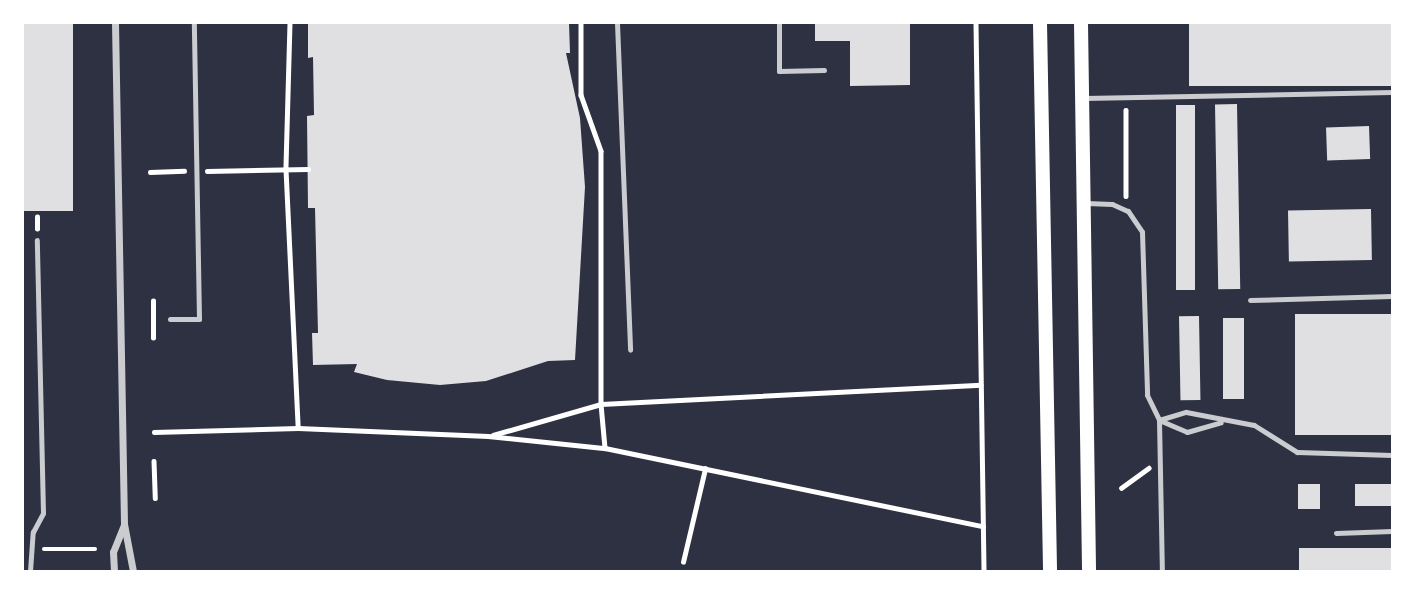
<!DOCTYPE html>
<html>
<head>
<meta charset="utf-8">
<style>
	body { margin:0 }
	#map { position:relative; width:1415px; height:594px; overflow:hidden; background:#2d3142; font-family:Cabin,sans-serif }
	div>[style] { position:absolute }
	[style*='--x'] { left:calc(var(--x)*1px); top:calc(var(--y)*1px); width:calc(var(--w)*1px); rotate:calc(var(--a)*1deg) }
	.building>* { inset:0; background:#e0e0e3; transform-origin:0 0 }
	.path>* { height:4.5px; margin:-2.25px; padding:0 2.25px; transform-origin:2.25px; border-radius:2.25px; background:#fff }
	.service>* { height:5px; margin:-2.5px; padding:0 2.5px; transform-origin:2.5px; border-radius:2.5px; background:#caccd0 }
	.minor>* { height:7px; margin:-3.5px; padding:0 3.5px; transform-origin:3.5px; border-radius:3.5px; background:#caccd0 }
	.secondary>* { height:14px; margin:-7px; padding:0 7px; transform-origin:7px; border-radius:7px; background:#fff }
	span { translate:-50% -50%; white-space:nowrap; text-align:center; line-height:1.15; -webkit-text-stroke:6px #fff; paint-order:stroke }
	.frame { position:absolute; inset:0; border:24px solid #fff; pointer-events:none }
</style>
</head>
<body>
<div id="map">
	<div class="building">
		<div style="left:23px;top:23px;width:50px;height:188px"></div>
		<div style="clip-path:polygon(308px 23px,569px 23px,570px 53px,566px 53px,580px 118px,585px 187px,575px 360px,548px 361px,486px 381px,440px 385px,387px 380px,354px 372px,357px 364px,313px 365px,312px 333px,318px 333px,315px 208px,308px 208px,307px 116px,314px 115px,313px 57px,308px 58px)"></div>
		<div style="clip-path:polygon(815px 23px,910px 23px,910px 85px,850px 86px,850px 41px,815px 41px)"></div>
		<div style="left:1189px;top:23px;width:203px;height:63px"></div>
		<div style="left:1237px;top:104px;width:185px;height:22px;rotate:89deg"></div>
		<div style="left:1176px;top:105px;width:19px;height:185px"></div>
		<div style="left:1369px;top:126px;width:33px;height:43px;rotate:88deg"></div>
		<div style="left:1371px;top:209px;width:51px;height:83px;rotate:89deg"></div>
		<div style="left:1392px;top:314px;width:121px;height:97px;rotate:90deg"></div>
		<div style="left:1199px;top:316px;width:84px;height:20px;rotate:89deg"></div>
		<div style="left:1223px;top:318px;width:21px;height:81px"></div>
		<div style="left:1298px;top:484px;width:22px;height:25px"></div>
		<div style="left:1355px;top:484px;width:37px;height:22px"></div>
		<div style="left:1392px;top:548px;width:23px;height:93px;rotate:90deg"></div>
	</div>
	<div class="path">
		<div style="--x:290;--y:23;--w:146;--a:91.6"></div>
		<div style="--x:286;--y:169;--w:259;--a:87.3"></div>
		<div style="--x:581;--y:23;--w:72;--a:90"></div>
		<div style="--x:581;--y:95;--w:59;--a:70.3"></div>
		<div style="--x:601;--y:151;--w:253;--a:90"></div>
		<div style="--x:601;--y:404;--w:44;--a:84.8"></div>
		<div style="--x:976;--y:23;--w:548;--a:89.16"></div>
		<div style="--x:1126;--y:110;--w:86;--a:90"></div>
		<div style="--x:207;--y:171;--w:101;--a:-1.1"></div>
		<div style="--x:150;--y:172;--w:34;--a:-2"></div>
		<div style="--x:37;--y:229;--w:12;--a:-90"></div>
		<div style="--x:153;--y:338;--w:37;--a:-90"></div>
		<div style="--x:154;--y:432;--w:144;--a:-1.6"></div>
		<div style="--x:298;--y:428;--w:190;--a:2.4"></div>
		<div style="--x:488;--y:436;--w:118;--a:5.9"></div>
		<div style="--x:605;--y:448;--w:386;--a:11.7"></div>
		<div style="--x:493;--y:435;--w:112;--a:-16"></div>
		<div style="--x:601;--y:404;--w:380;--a:-2.9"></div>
		<div style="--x:154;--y:461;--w:37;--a:88"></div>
		<div style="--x:1121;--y:488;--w:34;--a:-36"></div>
		<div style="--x:44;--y:549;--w:51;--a:0"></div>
		<div style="--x:683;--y:562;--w:96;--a:-76.7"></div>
	</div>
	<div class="service">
		<div style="--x:617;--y:23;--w:327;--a:87.7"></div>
		<div style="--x:779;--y:23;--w:48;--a:90"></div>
		<div style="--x:779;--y:71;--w:45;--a:-1.3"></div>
		<div style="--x:1084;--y:98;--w:308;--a:-1.1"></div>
		<div style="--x:1086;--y:203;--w:26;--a:2"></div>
		<div style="--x:1112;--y:204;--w:17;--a:24"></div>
		<div style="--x:1128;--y:211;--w:25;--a:56"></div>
		<div style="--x:1142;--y:232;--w:163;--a:88.2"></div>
		<div style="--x:1147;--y:395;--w:28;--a:64"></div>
		<div style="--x:1159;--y:420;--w:151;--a:88.9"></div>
		<div style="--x:1250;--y:300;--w:142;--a:-1.6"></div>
		<div style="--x:170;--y:319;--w:29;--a:0"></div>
		<div style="--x:199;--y:319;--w:296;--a:-91"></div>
		<div style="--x:1159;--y:420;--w:28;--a:-17"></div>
		<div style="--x:1186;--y:412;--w:69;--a:10.8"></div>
		<div style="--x:1254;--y:425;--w:51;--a:32.1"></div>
		<div style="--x:1297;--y:452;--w:95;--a:1.8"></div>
		<div style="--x:1159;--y:420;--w:30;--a:23"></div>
		<div style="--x:1187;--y:432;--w:35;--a:-16"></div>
		<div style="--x:1336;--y:533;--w:56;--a:-2"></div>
		<div style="--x:30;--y:571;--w:39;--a:-86"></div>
		<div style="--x:33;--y:532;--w:21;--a:-62"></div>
		<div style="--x:43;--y:513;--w:273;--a:-91.3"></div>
	</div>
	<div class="minor">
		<div style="--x:115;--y:23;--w:501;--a:88.97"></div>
		<div style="--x:124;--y:524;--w:48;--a:79.2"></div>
		<div style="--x:114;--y:571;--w:19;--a:-93"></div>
		<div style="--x:113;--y:552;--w:29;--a:-68"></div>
	</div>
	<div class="secondary">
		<div style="--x:1040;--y:23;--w:548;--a:88.95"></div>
		<div style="--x:1081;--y:23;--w:548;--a:89.16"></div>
	</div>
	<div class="frame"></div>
</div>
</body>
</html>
